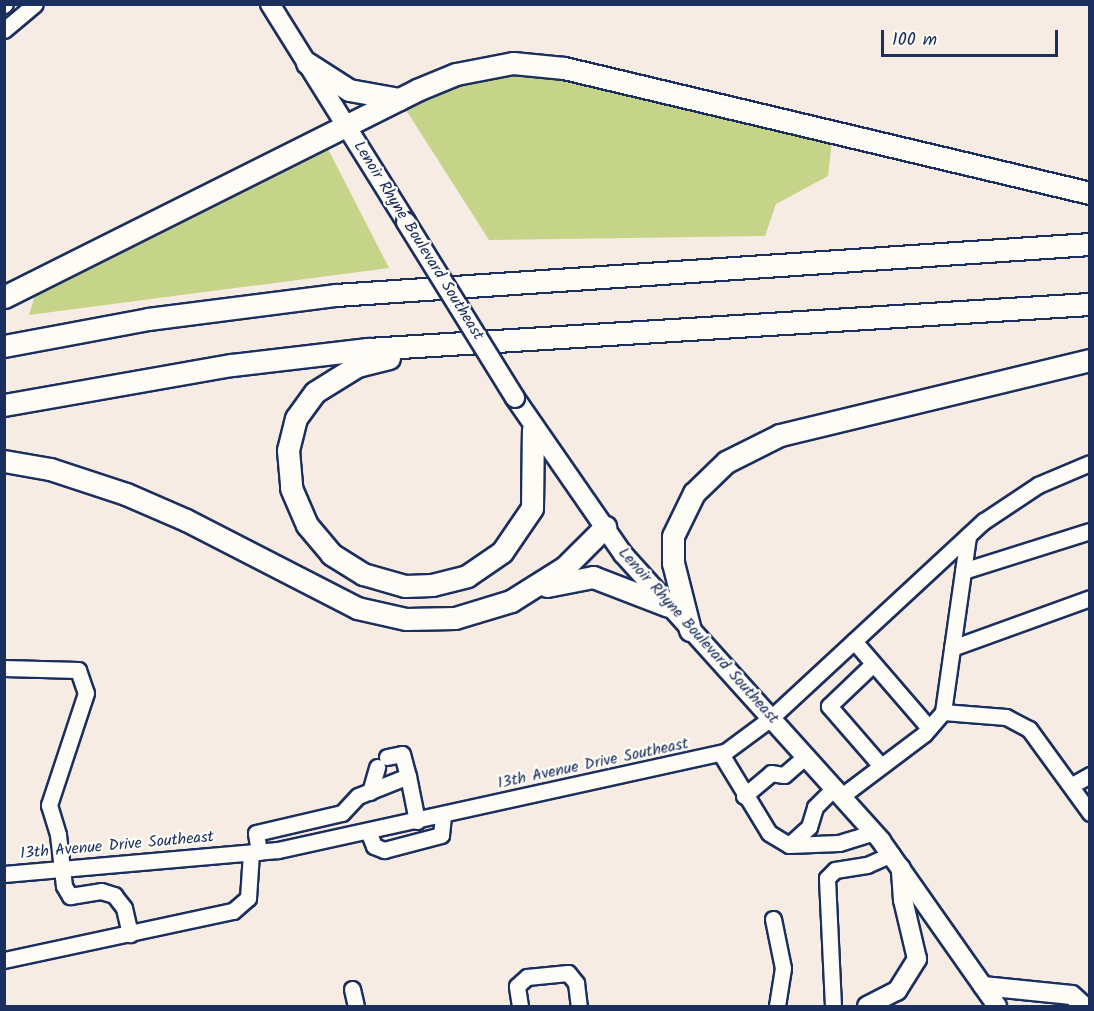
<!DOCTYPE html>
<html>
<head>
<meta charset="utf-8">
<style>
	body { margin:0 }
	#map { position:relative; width:1094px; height:1011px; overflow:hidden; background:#f7ece3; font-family:Kalam,sans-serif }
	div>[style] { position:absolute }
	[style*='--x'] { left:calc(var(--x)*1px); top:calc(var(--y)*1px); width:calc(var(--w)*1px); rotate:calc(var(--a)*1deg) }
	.green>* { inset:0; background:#c5d488 }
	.roads { filter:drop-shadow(2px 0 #1b2f5e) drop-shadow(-2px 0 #1b2f5e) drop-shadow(0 2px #1b2f5e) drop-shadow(0 -2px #1b2f5e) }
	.minor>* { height:15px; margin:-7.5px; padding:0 7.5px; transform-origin:7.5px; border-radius:7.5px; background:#fdfcf7 }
	.major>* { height:18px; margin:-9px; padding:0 9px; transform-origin:9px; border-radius:9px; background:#fdfcf7 }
	.highway>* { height:21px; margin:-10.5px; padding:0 10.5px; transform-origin:10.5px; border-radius:10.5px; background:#fdfcf7 }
	.bridges { filter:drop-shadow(2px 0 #1b2f5e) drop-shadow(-2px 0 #1b2f5e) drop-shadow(0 2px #1b2f5e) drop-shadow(0 -2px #1b2f5e) }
	.major-bridge>* { height:18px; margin:-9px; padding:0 9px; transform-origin:9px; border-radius:9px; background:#fdfcf7 }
	span { translate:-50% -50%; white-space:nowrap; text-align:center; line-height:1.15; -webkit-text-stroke:4.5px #fdfcf7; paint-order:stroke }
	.street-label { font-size:16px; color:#1b2f5e }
	.frame { position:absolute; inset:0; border:6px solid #1b2f5e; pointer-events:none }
	.scale { position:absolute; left:881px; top:30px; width:177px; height:27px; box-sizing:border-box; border:3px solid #1b2f5e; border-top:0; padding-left:8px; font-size:18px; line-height:21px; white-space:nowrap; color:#1b2f5e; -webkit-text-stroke:4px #fdfcf7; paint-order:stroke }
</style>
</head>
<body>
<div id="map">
	<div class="green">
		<div style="clip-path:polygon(564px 68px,832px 141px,828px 176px,776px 204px,765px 236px,489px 240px,399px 99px,437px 81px)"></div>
		<div style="clip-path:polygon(327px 147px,389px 268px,29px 315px,39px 282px)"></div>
	</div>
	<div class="roads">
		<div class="minor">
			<div style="--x:4;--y:5;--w:1;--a:-45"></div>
			<div style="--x:4;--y:30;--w:40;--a:-40"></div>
			<div style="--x:963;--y:571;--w:133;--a:-17.5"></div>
			<div style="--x:854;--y:641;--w:115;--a:49.2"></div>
			<div style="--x:952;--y:648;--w:147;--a:-19.9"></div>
			<div style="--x:873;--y:664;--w:61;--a:136.3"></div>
			<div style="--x:829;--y:706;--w:79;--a:49.1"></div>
			<div style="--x:4;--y:668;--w:74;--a:1.5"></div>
			<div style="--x:78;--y:670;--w:24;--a:71"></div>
			<div style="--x:86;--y:693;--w:118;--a:108.3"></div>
			<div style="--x:49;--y:805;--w:31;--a:73"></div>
			<div style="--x:58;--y:835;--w:51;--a:83.3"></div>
			<div style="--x:64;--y:886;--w:12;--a:59"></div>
			<div style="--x:70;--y:896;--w:31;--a:-9"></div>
			<div style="--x:101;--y:891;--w:14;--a:17"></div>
			<div style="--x:114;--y:895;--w:16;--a:52"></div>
			<div style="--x:124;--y:908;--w:27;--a:77"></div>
			<div style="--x:943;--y:712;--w:63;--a:4.5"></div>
			<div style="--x:1006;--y:717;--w:26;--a:28"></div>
			<div style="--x:1029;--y:729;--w:104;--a:54"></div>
			<div style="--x:721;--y:754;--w:92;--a:58.7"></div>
			<div style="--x:769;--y:833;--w:23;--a:31"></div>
			<div style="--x:789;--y:845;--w:50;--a:-2.3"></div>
			<div style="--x:839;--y:843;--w:37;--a:-17"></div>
			<div style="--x:387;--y:757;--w:15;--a:-11"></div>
			<div style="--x:402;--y:754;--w:23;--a:75"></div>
			<div style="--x:1072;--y:785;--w:21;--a:-29"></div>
			<div style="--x:370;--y:792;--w:26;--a:-74"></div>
			<div style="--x:843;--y:795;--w:101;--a:-37"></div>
			<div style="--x:924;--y:734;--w:29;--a:-49"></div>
			<div style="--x:943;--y:712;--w:178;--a:-81.9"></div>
			<div style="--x:744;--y:796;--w:35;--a:-40"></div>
			<div style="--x:771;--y:773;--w:13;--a:9"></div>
			<div style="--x:784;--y:775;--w:29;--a:-41"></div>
			<div style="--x:368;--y:831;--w:16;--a:68"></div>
			<div style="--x:374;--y:846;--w:11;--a:22"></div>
			<div style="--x:384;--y:850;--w:59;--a:-14.7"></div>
			<div style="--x:441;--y:835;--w:20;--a:-84"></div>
			<div style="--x:789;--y:845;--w:27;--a:-42"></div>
			<div style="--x:809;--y:827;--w:21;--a:-73"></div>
			<div style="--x:815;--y:807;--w:28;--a:-45"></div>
			<div style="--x:259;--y:852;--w:19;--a:-99"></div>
			<div style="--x:256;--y:833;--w:88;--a:-13.1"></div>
			<div style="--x:342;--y:813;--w:23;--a:-47"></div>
			<div style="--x:358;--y:796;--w:54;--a:-21.8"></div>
			<div style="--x:408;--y:776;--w:46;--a:78.7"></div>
			<div style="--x:4;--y:874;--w:275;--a:-5"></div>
			<div style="--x:278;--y:850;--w:458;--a:-12.4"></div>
			<div style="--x:725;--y:752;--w:57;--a:-36.5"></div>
			<div style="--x:771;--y:718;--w:290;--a:-42.8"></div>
			<div style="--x:984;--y:521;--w:65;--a:-33.7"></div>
			<div style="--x:1038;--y:485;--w:56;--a:-22.9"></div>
			<div style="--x:773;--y:919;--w:50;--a:78.5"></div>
			<div style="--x:783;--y:968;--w:38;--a:99"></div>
			<div style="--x:4;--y:960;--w:234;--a:-12.1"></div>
			<div style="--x:233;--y:911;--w:20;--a:-41"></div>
			<div style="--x:248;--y:898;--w:45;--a:-86.2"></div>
			<div style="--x:352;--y:989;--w:17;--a:77"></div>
			<div style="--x:520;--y:1006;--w:20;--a:-99"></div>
			<div style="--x:517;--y:986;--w:13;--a:-42"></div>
			<div style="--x:527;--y:977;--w:41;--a:-5.6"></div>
			<div style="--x:568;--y:973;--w:13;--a:51"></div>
			<div style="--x:576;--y:983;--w:23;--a:83"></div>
			<div style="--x:833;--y:1006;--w:128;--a:-92.7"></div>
			<div style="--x:827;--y:878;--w:11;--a:-45"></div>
			<div style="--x:835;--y:870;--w:32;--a:-9"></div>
			<div style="--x:867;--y:865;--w:27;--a:-24"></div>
		</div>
		<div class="major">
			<div style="--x:270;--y:4;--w:257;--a:58"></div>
			<div style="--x:515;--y:398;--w:190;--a:55.3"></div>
			<div style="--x:623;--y:554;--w:386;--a:48"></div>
			<div style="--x:881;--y:841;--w:202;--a:54.9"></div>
			<div style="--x:983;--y:986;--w:89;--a:5.8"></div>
			<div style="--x:1072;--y:995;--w:16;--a:43"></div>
			<div style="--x:867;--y:1006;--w:34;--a:-27"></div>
			<div style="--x:897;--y:991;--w:38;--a:-58"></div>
			<div style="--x:917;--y:959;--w:61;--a:-103.3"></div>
			<div style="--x:903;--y:900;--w:32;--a:-94"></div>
		</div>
		<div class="highway">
			<div style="--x:307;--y:63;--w:50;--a:32.7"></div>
			<div style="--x:349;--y:90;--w:51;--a:10.2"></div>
			<div style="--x:4;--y:297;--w:462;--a:-26.6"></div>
			<div style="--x:417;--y:90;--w:42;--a:-22.3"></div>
			<div style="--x:456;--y:74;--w:58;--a:-10.9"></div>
			<div style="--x:513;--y:63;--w:51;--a:5.6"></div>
			<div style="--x:564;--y:68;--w:541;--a:13.37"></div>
			<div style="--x:4;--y:346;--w:147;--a:-10.6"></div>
			<div style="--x:148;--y:319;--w:190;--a:-7.3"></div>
			<div style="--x:336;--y:295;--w:756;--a:-3.87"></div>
			<div style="--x:389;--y:358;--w:33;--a:166"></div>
			<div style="--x:357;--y:366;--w:49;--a:148.2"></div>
			<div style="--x:315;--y:392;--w:32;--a:126"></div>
			<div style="--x:296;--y:418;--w:33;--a:104"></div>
			<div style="--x:288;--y:450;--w:38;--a:85"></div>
			<div style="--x:291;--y:488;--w:40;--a:66.6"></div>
			<div style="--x:307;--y:525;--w:38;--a:50"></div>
			<div style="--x:331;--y:554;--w:38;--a:32"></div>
			<div style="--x:363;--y:574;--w:44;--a:15.9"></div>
			<div style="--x:405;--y:586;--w:27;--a:-2"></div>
			<div style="--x:432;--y:585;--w:36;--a:-14"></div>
			<div style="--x:467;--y:576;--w:42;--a:-34.4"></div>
			<div style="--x:502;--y:552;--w:53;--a:-55.7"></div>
			<div style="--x:532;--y:508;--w:79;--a:-89.3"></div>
			<div style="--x:4;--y:405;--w:231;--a:-10"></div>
			<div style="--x:232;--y:365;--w:137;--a:-6.7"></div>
			<div style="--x:368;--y:349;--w:723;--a:-3.57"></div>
			<div style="--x:4;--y:461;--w:47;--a:9.9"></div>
			<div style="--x:50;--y:469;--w:80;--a:18.2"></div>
			<div style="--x:126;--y:494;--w:65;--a:23.4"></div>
			<div style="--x:186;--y:520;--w:192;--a:27.2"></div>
			<div style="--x:357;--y:608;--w:50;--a:12.7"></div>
			<div style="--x:406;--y:619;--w:49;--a:-1.2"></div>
			<div style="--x:455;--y:618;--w:59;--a:-16.9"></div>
			<div style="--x:511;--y:601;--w:64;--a:-32.2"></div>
			<div style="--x:565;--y:567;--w:57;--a:-45"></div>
			<div style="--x:547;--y:586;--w:47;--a:-11.1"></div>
			<div style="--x:593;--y:577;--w:80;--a:21.1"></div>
			<div style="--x:690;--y:630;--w:69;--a:-104.2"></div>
			<div style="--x:673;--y:563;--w:27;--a:-90"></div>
			<div style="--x:673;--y:536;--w:48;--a:-64"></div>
			<div style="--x:694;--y:493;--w:45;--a:-44.1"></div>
			<div style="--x:726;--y:462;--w:60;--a:-26.6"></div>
			<div style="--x:780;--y:435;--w:319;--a:-13.6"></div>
		</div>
	</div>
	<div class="bridges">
		<div class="major-bridge">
			<div style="--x:406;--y:222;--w:207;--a:58.2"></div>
		</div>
	</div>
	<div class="street-label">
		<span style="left:418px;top:241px;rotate:58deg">Lenoir Rhyne Boulevard Southeast</span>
		<span style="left:698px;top:636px;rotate:48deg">Lenoir Rhyne Boulevard Southeast</span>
		<span style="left:593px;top:764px;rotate:-12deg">13th Avenue Drive Southeast</span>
		<span style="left:117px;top:846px;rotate:-5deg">13th Avenue Drive Southeast</span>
	</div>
	<div class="frame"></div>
	<div class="scale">100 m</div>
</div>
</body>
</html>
